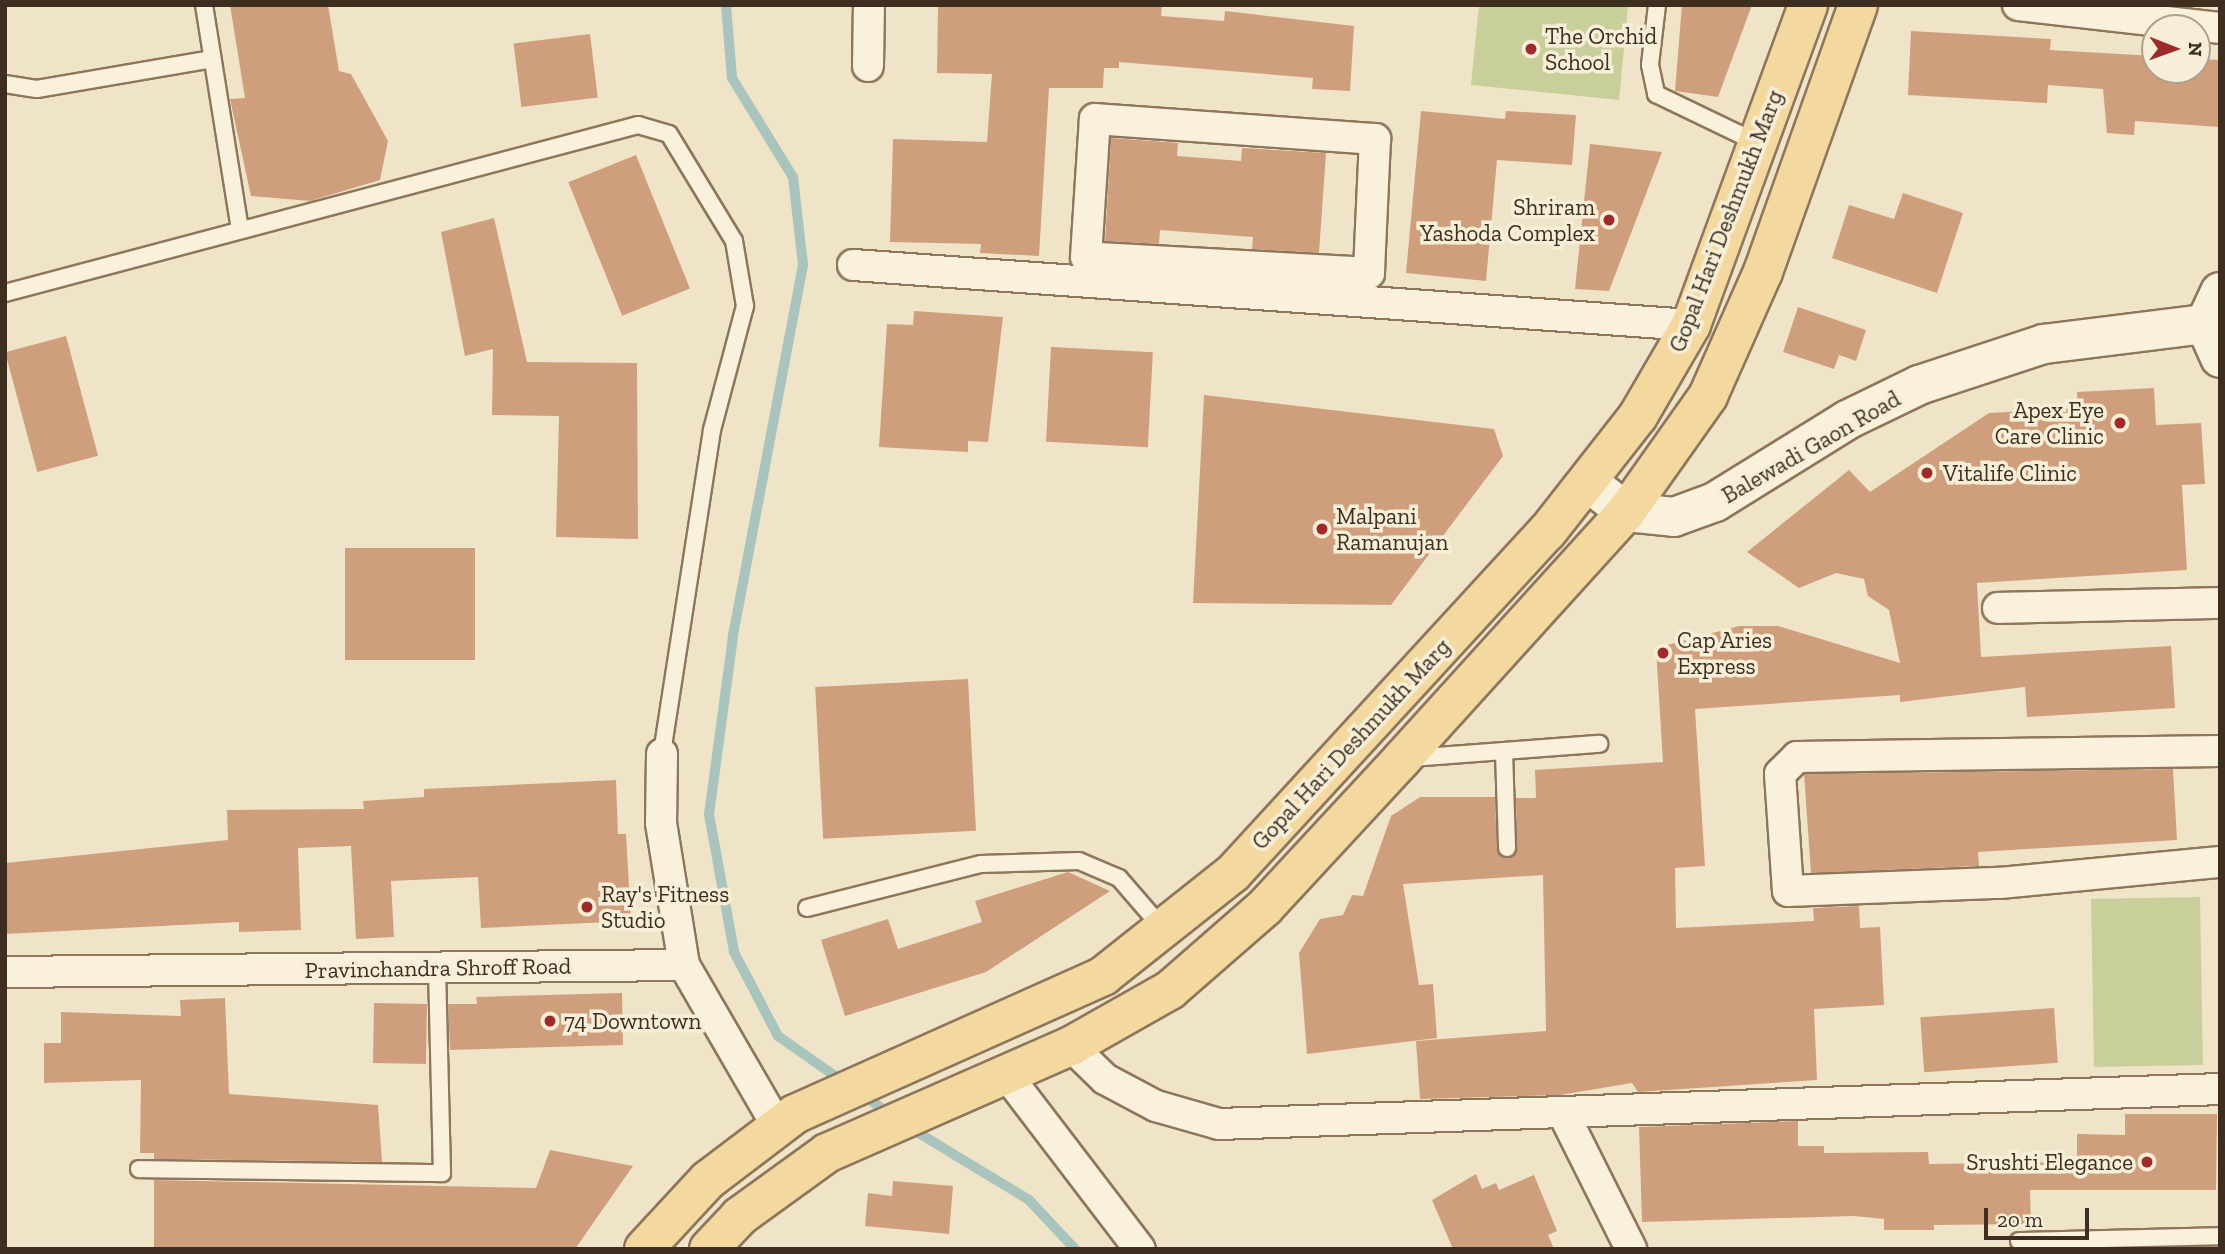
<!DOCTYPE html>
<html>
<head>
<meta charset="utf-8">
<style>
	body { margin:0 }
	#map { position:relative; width:2225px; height:1254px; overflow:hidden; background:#f0e4c8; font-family:"Zilla Slab",serif }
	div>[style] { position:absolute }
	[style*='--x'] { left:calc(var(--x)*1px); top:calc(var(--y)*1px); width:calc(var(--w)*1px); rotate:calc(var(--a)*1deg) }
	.green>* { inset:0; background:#c9cf9b; transform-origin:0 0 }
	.stream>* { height:10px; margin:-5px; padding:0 5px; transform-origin:5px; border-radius:5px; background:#a9c4bc }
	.building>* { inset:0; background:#cf9f7d; transform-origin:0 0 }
	.roads { filter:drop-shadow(2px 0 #8d765c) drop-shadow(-2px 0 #8d765c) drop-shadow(0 2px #8d765c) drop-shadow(0 -2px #8d765c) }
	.service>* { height:16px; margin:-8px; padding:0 8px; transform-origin:8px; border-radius:8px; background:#faf1dc }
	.minor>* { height:30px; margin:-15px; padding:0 15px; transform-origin:15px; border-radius:15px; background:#faf1dc }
	.secondary>* { height:38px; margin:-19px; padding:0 19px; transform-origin:19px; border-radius:19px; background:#faf1dc }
	.primary>* { height:38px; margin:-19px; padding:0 19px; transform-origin:19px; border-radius:19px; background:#f3d9a0 }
	.dots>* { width:19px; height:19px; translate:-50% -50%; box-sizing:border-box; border:4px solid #f7eed8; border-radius:50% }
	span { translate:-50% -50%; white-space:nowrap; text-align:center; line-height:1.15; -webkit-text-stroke:7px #f7eed8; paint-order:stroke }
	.poi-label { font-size:23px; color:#3d2e20 }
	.left { translate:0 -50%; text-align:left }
	.right { translate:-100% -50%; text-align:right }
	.street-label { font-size:23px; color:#3d2e20 }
	.frame { position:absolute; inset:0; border:7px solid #3d2e20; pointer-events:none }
	.north { position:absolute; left:2141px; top:14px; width:70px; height:70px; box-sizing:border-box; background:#f7eed8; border:2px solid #ada18e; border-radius:50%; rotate:91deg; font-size:19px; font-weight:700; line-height:28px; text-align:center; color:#3d2e20 }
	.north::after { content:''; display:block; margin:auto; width:24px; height:32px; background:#9e2a2b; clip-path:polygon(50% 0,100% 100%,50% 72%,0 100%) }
	.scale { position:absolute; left:1984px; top:1208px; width:105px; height:32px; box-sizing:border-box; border:4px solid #3d2e20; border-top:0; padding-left:9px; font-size:21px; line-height:24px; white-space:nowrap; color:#3d2e20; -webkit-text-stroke:5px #f7eed8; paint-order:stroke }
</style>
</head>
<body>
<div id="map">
	<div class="green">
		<div style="clip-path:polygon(1479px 5px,1628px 7px,1619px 100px,1471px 85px)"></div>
		<div style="left:2200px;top:897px;width:168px;height:109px;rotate:89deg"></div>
	</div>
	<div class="stream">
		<div style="--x:726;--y:5;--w:73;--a:85.3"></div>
		<div style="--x:732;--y:78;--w:116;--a:58.4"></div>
		<div style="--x:793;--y:177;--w:89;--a:83.5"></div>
		<div style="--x:803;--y:265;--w:379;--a:100.7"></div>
		<div style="--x:733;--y:637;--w:179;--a:97.7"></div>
		<div style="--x:709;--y:814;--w:140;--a:79.7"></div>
		<div style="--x:734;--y:952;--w:95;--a:62.4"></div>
		<div style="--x:778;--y:1036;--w:82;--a:35"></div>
		<div style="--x:862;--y:1094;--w:36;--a:36"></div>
		<div style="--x:907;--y:1126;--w:143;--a:31.2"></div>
		<div style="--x:1029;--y:1200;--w:67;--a:46.8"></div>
	</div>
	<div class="building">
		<div style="clip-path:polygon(230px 5px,328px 5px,339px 71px,351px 74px,388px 141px,380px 180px,310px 201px,251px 196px,230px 99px,245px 98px)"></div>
		<div style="clip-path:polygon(938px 5px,1162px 6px,1161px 16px,1224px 21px,1225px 11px,1354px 26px,1350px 91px,1312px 89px,1313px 78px,1119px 62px,1119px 68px,1104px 68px,1103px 88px,1049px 88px,1039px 256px,980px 253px,981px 244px,890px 242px,893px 139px,987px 142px,992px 74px,937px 73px)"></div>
		<div style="clip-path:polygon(1682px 5px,1752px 5px,1718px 97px,1675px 91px)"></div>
		<div style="clip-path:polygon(1911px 31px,2051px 39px,2050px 50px,2155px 56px,2155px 70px,2197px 70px,2197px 59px,2220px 60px,2220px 127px,2135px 121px,2134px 135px,2107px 133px,2103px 89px,2048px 85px,2047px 103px,1908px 95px)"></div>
		<div style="left:590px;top:34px;width:64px;height:77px;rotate:83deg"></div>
		<div style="clip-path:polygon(1421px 111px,1505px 119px,1506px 111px,1576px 115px,1572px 165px,1497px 160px,1486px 281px,1406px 273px)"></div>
		<div style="clip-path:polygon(1111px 138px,1178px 143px,1177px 156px,1241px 161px,1242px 148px,1326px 153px,1319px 253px,1252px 249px,1253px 237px,1160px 230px,1159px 244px,1105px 241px)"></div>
		<div style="clip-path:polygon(1590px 144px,1662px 152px,1609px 291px,1575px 289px)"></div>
		<div style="left:636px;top:155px;width:144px;height:73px;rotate:68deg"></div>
		<div style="clip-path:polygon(1903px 193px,1963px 213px,1937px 293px,1832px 258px,1849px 205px,1894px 219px)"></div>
		<div style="clip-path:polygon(494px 218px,527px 362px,637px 363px,638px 539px,556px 537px,559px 416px,492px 415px,493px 349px,465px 356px,441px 232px)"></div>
		<div style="clip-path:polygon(1798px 307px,1866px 330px,1856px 361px,1839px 355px,1834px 369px,1783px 352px)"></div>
		<div style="clip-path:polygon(914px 311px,1003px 317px,988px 442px,968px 441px,968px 452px,879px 447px,887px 324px,913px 325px)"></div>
		<div style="left:66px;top:336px;width:124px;height:63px;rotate:75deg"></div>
		<div style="left:1051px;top:347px;width:102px;height:95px;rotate:3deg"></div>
		<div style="clip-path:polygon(2154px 388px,2156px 425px,2201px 423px,2205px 484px,2182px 485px,2187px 570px,1977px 583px,1981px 657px,2171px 646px,2175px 708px,2027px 717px,2025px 687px,1900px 702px,1900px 695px,1695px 709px,1705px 866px,1675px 868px,1676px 928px,1814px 921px,1813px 908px,1859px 906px,1860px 928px,1880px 927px,1884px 1005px,1814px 1009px,1817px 1080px,1638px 1092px,1632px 1083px,1560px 1095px,1420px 1099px,1416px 1041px,1546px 1031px,1543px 875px,1403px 884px,1419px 985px,1433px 984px,1437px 1038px,1307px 1054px,1299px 953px,1320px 919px,1343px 915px,1352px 895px,1363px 896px,1391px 816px,1420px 797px,1495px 797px,1497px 849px,1508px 858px,1517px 848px,1516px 798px,1536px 798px,1535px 770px,1663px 762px,1656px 648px,1739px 626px,1778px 626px,1900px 663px,1889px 610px,1868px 596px,1864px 579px,1836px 573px,1799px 588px,1747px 552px,1849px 470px,1870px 492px,1989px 413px,2078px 408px,2077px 392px)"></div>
		<div style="clip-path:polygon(1204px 395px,1494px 429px,1503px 456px,1391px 605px,1193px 603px)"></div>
		<div style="left:345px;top:548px;width:130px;height:112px"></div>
		<div style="left:968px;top:679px;width:152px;height:153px;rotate:87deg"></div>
		<div style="clip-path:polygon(2173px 769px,2177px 840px,1978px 852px,1979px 866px,1811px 873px,1804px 774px)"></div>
		<div style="clip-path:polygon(616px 780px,618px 834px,626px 834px,631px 921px,481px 928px,478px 877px,391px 881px,394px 937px,356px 939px,351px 846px,298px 848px,301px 930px,239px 932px,239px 922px,5px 934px,5px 863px,228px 840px,227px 810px,364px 809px,363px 801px,424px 797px,424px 789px)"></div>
		<div style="clip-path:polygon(1068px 872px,1110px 891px,986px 972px,845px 1016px,821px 940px,888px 919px,898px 949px,982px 922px,975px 901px)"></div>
		<div style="clip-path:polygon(622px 993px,623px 1045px,450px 1050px,448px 1004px,477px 1004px,476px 997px)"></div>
		<div style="clip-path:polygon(225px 998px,229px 1094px,378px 1105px,382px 1162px,154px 1159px,154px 1153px,140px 1153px,141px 1080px,44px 1083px,44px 1043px,61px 1043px,61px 1012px,181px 1016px,180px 1000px)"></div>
		<div style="left:427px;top:1004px;width:60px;height:53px;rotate:91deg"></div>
		<div style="left:2054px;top:1008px;width:55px;height:134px;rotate:86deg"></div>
		<div style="clip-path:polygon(2125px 1114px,2217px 1114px,2216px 1190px,2030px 1190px,2031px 1224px,1934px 1225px,1934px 1230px,1884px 1230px,1884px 1219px,1854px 1216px,1642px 1222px,1639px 1127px,1798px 1121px,1798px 1146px,1824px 1146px,1824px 1153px,1928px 1152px,1929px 1164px,2077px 1162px,2077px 1134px,2125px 1135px)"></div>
		<div style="clip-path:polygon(550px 1150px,633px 1166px,575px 1249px,154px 1249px,154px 1180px,536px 1188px)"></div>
		<div style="clip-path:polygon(1476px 1174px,1482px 1189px,1496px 1183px,1499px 1190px,1534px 1175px,1557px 1231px,1548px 1235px,1554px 1249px,1453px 1249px,1432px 1200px)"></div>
		<div style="clip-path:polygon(893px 1181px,953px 1186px,949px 1234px,865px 1226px,868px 1193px,892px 1196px)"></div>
	</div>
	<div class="roads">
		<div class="service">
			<div style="--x:204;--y:5;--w:227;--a:80.9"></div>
			<div style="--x:1657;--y:5;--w:60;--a:96.7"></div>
			<div style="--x:1650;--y:65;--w:30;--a:78"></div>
			<div style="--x:1656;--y:94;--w:113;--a:25.7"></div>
			<div style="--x:5;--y:84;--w:32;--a:9"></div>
			<div style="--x:37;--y:89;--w:178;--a:-9.7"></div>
			<div style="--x:5;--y:293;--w:655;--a:-14.86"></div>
			<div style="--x:638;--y:125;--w:32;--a:16"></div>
			<div style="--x:669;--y:134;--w:125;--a:58.7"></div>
			<div style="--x:734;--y:241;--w:66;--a:80.4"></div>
			<div style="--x:745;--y:306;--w:128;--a:104.9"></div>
			<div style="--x:712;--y:430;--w:328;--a:98.8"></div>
			<div style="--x:1504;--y:751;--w:97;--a:88.2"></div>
			<div style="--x:1411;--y:758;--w:189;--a:-4.3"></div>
			<div style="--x:807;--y:908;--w:179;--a:-14.2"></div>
			<div style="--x:981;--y:864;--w:98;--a:-1.8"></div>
			<div style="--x:1079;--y:861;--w:43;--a:23"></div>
			<div style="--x:1119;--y:878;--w:69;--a:49.1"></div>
			<div style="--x:139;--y:1169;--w:303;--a:0.8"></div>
			<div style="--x:442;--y:1173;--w:205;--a:-91.4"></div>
			<div style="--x:2019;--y:1241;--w:201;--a:-1.4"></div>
		</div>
		<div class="minor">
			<div style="--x:2018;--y:5;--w:203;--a:6.5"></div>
			<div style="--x:868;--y:66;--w:61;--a:-89.1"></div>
			<div style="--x:1095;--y:119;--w:281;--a:4.1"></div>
			<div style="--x:1375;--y:139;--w:134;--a:92.6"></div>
			<div style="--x:1369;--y:273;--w:283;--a:-176.8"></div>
			<div style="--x:1086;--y:257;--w:138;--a:-86.3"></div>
			<div style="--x:853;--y:265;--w:840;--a:4.1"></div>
			<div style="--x:1998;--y:608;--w:222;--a:-1.3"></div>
			<div style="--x:2220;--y:751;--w:423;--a:179.2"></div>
			<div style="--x:1797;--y:757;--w:24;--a:135"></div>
			<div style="--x:1780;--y:774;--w:117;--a:86.1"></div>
			<div style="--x:1788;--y:891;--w:212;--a:-2.2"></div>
			<div style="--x:2000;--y:883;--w:221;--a:-5.5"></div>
			<div style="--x:662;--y:754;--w:69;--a:90.8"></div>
			<div style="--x:661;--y:823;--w:144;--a:80.8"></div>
			<div style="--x:5;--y:972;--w:679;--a:-0.59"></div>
			<div style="--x:684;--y:965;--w:187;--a:59.9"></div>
			<div style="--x:1071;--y:1046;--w:47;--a:44.1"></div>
			<div style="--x:1105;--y:1079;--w:58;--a:27.9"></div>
			<div style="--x:1156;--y:1106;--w:66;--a:15.9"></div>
			<div style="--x:1219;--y:1124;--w:1002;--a:-2"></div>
			<div style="--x:1006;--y:1074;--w:220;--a:52.6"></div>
			<div style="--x:1563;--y:1113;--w:152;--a:63.4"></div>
		</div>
		<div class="secondary">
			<div style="--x:2220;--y:292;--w:35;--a:115"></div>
			<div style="--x:2205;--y:324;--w:37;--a:66"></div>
			<div style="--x:1588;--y:482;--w:48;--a:38.3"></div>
			<div style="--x:1626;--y:512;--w:48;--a:5.9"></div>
			<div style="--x:1674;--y:517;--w:44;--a:-20.1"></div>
			<div style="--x:1715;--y:502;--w:155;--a:-31.8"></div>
			<div style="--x:1847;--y:420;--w:80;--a:-25.9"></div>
			<div style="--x:1919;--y:385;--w:132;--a:-18.2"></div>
			<div style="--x:2044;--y:344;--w:162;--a:-7.1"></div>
		</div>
		<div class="primary">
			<div style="--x:644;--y:1249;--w:94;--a:-47.2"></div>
			<div style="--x:708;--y:1180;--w:109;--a:-37.2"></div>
			<div style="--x:795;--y:1114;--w:338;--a:-24.1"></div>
			<div style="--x:1103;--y:976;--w:166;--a:-38.4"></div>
			<div style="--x:1233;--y:873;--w:464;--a:-47.4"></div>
			<div style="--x:1547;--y:532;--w:147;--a:-51.9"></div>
			<div style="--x:1638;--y:416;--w:105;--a:-59.8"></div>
			<div style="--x:1691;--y:325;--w:341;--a:-69.9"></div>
			<div style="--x:709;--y:1249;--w:45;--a:-46.8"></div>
			<div style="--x:740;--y:1216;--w:107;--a:-35.9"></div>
			<div style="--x:827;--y:1153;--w:266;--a:-23.7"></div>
			<div style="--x:1071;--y:1046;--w:114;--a:-29.5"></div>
			<div style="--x:1170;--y:990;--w:126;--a:-41.1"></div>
			<div style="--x:1265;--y:907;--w:202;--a:-47.2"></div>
			<div style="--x:1402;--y:759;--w:333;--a:-47.8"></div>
			<div style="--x:1626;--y:512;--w:142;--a:-54.7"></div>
			<div style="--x:1708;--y:396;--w:136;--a:-66.1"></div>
			<div style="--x:1763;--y:272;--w:283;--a:-70.4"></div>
		</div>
	</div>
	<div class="dots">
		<div style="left:1531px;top:49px;background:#9e2a2b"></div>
		<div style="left:1609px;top:220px;background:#9e2a2b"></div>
		<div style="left:2120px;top:423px;background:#9e2a2b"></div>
		<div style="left:1927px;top:473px;background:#9e2a2b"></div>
		<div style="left:1322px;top:529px;background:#9e2a2b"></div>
		<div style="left:1663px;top:653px;background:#9e2a2b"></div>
		<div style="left:587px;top:907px;background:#9e2a2b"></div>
		<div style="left:550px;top:1021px;background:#9e2a2b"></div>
		<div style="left:2147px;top:1162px;background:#9e2a2b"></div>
	</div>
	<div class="poi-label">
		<span class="left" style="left:1545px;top:49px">The Orchid<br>School</span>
		<span class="right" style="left:1595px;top:220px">Shriram<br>Yashoda Complex</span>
		<span class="right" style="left:2104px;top:423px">Apex Eye<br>Care Clinic</span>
		<span class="left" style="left:1943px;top:473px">Vitalife Clinic</span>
		<span class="left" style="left:1336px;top:529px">Malpani<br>Ramanujan</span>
		<span class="left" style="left:1677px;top:653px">Cap Aries<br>Express</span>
		<span class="left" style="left:601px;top:907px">Ray's Fitness<br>Studio</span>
		<span class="left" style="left:564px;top:1021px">74 Downtown</span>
		<span class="right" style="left:2133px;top:1162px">Srushti Elegance</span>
	</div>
	<div class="street-label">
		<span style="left:1726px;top:221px;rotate:-69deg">Gopal Hari Deshmukh Marg</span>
		<span style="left:1811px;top:447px;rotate:-30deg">Balewadi Gaon Road</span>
		<span style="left:1351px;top:744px;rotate:-47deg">Gopal Hari Deshmukh Marg</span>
		<span style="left:438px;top:968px;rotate:-1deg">Pravinchandra Shroff Road</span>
	</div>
	<div class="frame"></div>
	<div class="north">N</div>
	<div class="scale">20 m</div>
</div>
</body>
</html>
